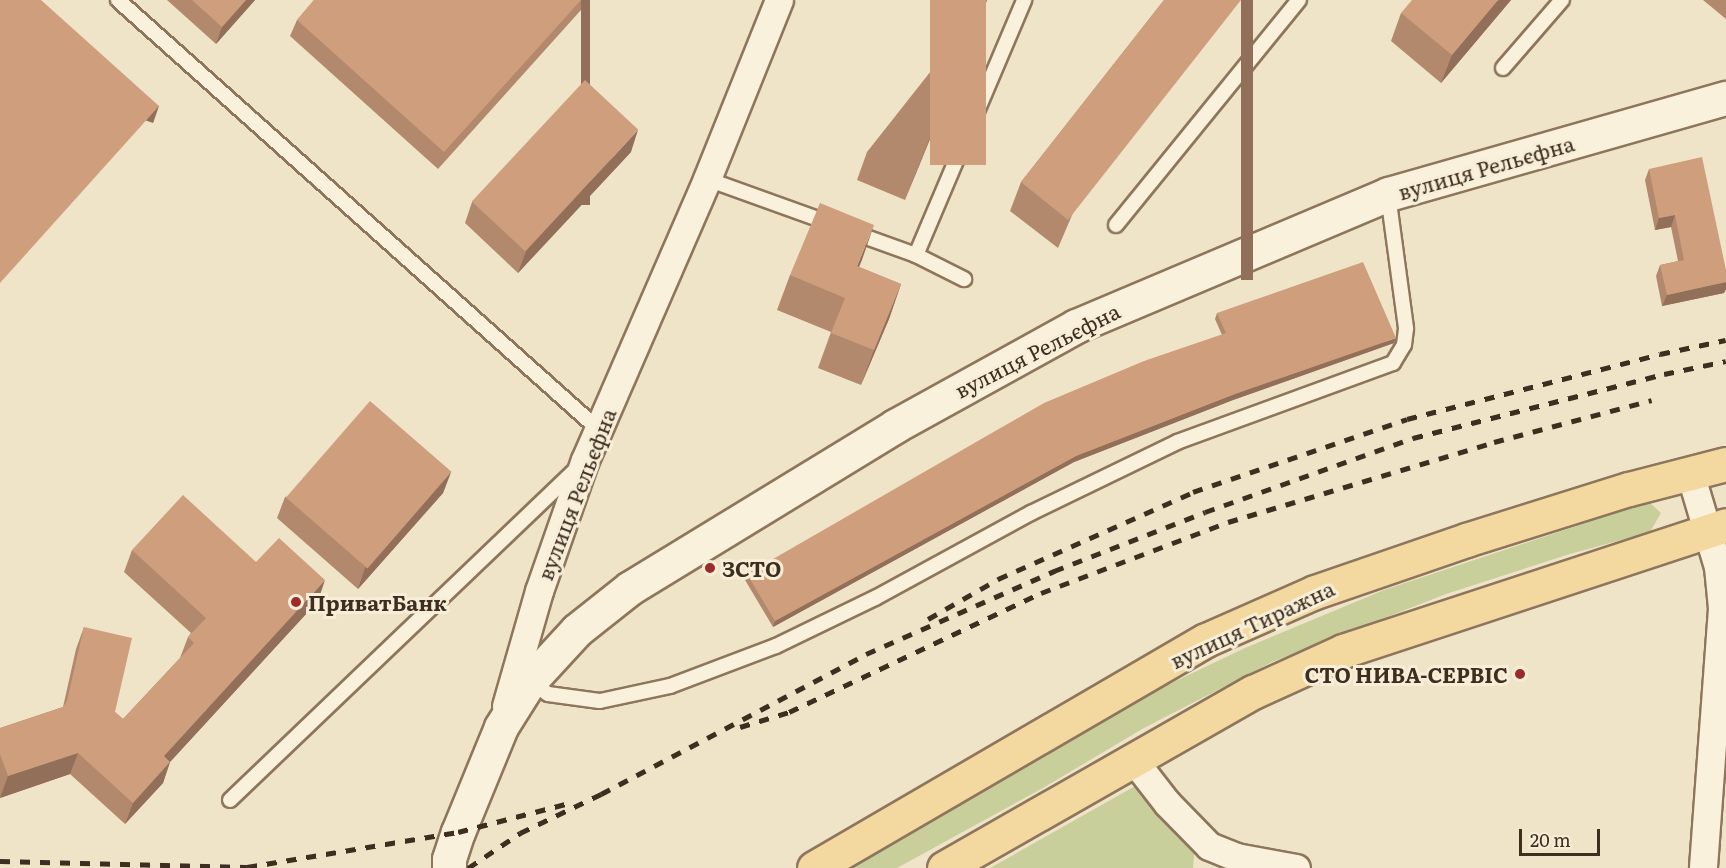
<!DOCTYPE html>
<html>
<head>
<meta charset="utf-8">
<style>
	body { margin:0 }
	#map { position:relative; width:1726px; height:868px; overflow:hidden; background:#f0e4c8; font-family:Literata,serif }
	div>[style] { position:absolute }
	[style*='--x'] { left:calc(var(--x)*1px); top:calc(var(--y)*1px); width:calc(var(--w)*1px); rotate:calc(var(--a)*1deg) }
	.green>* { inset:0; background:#c9cf9b }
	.roads { filter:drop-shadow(2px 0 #8d765c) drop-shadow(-2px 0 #8d765c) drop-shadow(0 2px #8d765c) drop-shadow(0 -2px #8d765c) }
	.lane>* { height:14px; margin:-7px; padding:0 7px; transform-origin:7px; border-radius:7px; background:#faf1dc }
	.street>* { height:27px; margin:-13.5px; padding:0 13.5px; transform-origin:13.5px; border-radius:13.5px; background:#faf1dc }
	.secondary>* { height:33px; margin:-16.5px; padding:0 16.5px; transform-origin:16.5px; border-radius:16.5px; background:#faf1dc }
	.primary>* { height:33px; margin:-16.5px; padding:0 16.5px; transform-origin:16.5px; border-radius:16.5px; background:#f3d9a0 }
	.rail>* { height:4.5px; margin-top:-2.25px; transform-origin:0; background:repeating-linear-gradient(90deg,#3d2e20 0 10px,transparent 0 20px) }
	.wall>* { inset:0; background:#b2896c }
	.shaded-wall>* { inset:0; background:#916f58; transform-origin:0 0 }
	.building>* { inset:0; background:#cf9f7d; transform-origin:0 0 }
	.dots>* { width:16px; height:16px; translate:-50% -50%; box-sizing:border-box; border:3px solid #f7eed8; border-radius:50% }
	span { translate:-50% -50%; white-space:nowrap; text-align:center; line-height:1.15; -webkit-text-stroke:6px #f7eed8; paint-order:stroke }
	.street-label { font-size:21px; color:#3d2e20 }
	.poi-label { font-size:21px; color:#3d2e20; font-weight:700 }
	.left { translate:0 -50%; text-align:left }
	.right { translate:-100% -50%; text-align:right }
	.scale { position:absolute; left:1519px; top:829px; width:81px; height:27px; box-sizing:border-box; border:3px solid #3d2e20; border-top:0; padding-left:8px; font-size:18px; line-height:21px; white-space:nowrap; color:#3d2e20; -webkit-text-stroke:4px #f7eed8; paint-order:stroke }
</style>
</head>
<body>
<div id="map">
	<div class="green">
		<div style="clip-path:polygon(1649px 502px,1661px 513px,1650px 532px,1570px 554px,1446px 594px,1272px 662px,1144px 728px,1043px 788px,897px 868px,852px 868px,1161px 688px,1245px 648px,1384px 590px)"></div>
		<div style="clip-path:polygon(1144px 781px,1195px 844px,1193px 868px,990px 868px)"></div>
	</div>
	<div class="roads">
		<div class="lane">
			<div style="--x:118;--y:0;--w:644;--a:41.79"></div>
			<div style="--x:1503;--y:68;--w:90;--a:-49.1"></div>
			<div style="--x:707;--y:179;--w:130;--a:19.8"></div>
			<div style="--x:1116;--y:225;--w:290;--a:-50.9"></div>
			<div style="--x:852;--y:232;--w:68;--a:19.8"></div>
			<div style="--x:916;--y:255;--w:54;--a:26.6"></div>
			<div style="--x:916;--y:255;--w:277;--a:-67"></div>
			<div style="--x:530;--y:681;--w:22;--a:36"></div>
			<div style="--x:548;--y:694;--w:52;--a:7.7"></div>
			<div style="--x:600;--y:701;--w:72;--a:-12.1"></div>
			<div style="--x:670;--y:686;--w:113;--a:-20.7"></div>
			<div style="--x:776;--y:646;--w:110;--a:-25.9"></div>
			<div style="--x:875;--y:598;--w:178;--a:-28.6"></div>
			<div style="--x:1031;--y:513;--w:162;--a:-25.9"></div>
			<div style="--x:1177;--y:442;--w:230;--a:-20.1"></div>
			<div style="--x:1393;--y:363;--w:21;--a:-59"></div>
			<div style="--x:1404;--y:345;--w:17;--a:-83"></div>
			<div style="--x:1406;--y:328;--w:135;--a:-97.7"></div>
			<div style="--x:230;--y:800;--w:480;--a:-43.7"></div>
		</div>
		<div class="street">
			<div style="--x:1690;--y:473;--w:98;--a:73.4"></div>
			<div style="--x:1718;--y:567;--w:41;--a:84.4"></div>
			<div style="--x:1722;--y:608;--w:261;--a:94.2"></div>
			<div style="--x:506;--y:706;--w:120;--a:-74"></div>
			<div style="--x:539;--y:591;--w:139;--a:-70.7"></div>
			<div style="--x:585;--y:460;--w:306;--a:-66.5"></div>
			<div style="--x:707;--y:179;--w:193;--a:-68.1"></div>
			<div style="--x:1132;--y:758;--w:57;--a:52.1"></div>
			<div style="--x:1167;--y:803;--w:60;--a:45.7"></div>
			<div style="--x:1209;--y:846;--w:29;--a:22"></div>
			<div style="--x:1236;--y:857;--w:61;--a:10.4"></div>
		</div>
		<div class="secondary">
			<div style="--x:449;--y:868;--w:9;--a:-90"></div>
			<div style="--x:449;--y:859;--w:28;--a:-72"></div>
			<div style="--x:458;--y:832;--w:113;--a:-67.7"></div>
			<div style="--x:501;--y:727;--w:54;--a:-57.8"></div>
			<div style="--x:530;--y:681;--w:69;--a:-47.3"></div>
			<div style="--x:577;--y:630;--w:68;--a:-38.4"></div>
			<div style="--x:630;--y:588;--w:311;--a:-31.4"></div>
			<div style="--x:895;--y:426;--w:207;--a:-28.9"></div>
			<div style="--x:1076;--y:326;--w:339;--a:-22.9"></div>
			<div style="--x:1388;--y:194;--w:351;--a:-15.9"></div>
		</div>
		<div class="primary">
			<div style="--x:814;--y:868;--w:453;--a:-30.2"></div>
			<div style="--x:1206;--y:640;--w:119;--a:-23.8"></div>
			<div style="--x:1315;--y:592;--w:160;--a:-19"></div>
			<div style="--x:1466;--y:540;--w:171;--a:-17.4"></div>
			<div style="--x:1629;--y:489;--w:100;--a:-14.5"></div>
			<div style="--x:944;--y:868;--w:356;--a:-29.7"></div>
			<div style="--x:1253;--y:692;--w:99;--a:-24.5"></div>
			<div style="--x:1343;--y:651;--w:403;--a:-18.2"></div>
		</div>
	</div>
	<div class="rail">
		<div style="--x:928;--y:619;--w:81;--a:-29.7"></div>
		<div style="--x:998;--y:579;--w:214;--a:-24"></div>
		<div style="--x:1193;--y:492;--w:226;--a:-18.8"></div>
		<div style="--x:1407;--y:419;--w:261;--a:-14.4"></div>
		<div style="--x:1660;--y:354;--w:67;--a:-12"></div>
		<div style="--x:740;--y:727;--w:51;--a:-17"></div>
		<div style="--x:789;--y:712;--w:279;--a:-25.3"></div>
		<div style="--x:1041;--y:593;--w:200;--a:-20.8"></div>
		<div style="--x:1228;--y:522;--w:278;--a:-16.7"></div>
		<div style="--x:1494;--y:442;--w:163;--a:-14.9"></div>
		<div style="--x:0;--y:861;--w:247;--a:1.4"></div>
		<div style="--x:247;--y:867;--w:214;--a:-9.4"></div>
		<div style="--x:458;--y:832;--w:115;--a:-14.6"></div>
		<div style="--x:468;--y:868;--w:63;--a:-33.9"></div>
		<div style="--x:520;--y:833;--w:90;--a:-25.7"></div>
		<div style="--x:601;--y:794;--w:300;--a:-27.8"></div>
		<div style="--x:866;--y:654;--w:206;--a:-23.8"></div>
		<div style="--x:1054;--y:571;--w:162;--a:-21.3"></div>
		<div style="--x:1205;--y:512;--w:221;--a:-19.6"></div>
		<div style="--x:1413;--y:438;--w:259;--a:-14.3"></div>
		<div style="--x:1664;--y:374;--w:63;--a:-11.8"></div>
	</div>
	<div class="wall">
		<div style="clip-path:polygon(167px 0,255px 0,216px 44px)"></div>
		<div style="clip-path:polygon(314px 0,590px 0,438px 169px,290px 36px,297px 20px)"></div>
		<div style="clip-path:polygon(987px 0,905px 200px,857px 180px,867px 152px)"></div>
		<div style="clip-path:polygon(1164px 0,1058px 248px,1010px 211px,1021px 182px)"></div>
		<div style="clip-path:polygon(1511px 0,1441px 83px,1391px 41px,1401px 13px)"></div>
		<div style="clip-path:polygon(1703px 0,1726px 0,1726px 19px)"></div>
		<div style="clip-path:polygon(631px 152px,518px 273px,465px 223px,472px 202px)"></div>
		<div style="clip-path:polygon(1649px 169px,1726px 270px,1726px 289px,1724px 293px,1662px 306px,1656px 276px,1660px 265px,1678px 261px,1671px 227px,1655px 230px,1645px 180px)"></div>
		<div style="clip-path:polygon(859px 267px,901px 284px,889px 319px,861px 385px,818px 368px,831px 332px,777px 310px,790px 275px)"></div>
		<div style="clip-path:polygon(1217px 313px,1394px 343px,1233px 400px,1074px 462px,773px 627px,745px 580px,747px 574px,1222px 335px,1215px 319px)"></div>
		<div style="clip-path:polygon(451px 472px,443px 493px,358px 589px,277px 518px,285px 497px)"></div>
		<div style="clip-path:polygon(132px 550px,256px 562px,318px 601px,170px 762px,163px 783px,125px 824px,70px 774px,0 798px,0 728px,63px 707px,76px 649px,84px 627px,115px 712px,123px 719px,180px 658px,188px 637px,191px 633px,124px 572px)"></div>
	</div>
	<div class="shaded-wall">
		<div style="clip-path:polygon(246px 0,255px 0,216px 44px,222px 27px)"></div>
		<div style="left:581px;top:0;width:9px;height:205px"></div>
		<div style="clip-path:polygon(986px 0,987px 0,905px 200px,916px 172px)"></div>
		<div style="left:1241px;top:0;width:12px;height:280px"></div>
		<div style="clip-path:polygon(1498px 0,1511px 0,1441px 83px,1452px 55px)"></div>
		<div style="left:159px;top:106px;width:18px;height:238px;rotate:109deg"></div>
		<div style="clip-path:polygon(638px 130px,631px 152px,518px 273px,526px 251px)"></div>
		<div style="clip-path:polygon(1675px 215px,1671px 227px,1655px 230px,1659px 218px)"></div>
		<div style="clip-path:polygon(874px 225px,862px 260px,845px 301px,857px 266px)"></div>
		<div style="clip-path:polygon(1726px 282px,1726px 289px,1724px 293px,1662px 306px,1667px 295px)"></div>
		<div style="clip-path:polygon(901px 284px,889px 319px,861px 385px,874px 350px)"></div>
		<div style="clip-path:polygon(1396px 338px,1394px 343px,1233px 400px,1074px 462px,773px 627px,775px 621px,1076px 456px,1235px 394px)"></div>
		<div style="clip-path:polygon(451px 472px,443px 493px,358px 589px,365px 568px)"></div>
		<div style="clip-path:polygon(325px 580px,318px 601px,170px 762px,163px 783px,125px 824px,133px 803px,164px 756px)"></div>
		<div style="clip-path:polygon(78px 753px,70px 774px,0 798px,8px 776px)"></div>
	</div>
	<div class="building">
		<div style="clip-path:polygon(0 0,41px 0,159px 106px,0 283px)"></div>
		<div style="clip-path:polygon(192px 0,246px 0,222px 27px)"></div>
		<div style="clip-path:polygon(314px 0,581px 0,444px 152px,297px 20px)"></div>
		<div style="left:930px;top:0;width:56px;height:165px"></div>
		<div style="clip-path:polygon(1164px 0,1241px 0,1068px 220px,1021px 182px)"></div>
		<div style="clip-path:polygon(1412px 0,1498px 0,1452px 55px,1401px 13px)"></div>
		<div style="left:585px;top:80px;width:73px;height:166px;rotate:43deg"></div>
		<div style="clip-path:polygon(1702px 157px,1726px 270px,1726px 282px,1667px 295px,1660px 265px,1684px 260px,1675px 215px,1659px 218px,1649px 169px)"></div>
		<div style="clip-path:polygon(820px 203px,874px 225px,857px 266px,901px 284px,874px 350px,831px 333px,845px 298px,790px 275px)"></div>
		<div style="clip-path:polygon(1363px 262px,1396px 338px,1235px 394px,1076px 456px,775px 621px,747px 574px,1044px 403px,1144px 361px,1226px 333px,1217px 313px)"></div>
		<div style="left:370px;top:401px;width:108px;height:128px;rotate:41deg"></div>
		<div style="clip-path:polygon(183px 495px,256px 562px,279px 538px,325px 580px,164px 756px,170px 762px,133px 803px,78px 753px,8px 776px,0 754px,0 728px,63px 707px,67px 701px,84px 627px,132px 638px,115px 712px,123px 719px,194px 643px,188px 637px,206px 618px,132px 550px)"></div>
	</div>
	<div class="dots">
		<div style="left:710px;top:568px;background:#9e2a2b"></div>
		<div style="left:296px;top:602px;background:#9e2a2b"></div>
		<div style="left:1520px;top:674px;background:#9e2a2b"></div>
	</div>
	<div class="street-label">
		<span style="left:1486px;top:167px;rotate:-16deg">вулиця Рельєфна</span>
		<span style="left:1037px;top:350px;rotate:-27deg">вулиця Рельєфна</span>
		<span style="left:576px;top:494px;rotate:-69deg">вулиця Рельєфна</span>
		<span style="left:1252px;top:624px;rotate:-25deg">вулиця Тиражна</span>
	</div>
	<div class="poi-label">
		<span class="left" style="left:722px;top:568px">ЗСТО</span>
		<span class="left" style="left:308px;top:602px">ПриватБанк</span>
		<span class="right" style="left:1508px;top:674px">СТО НИВА-СЕРВІС</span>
	</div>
	<div class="scale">20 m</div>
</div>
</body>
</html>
